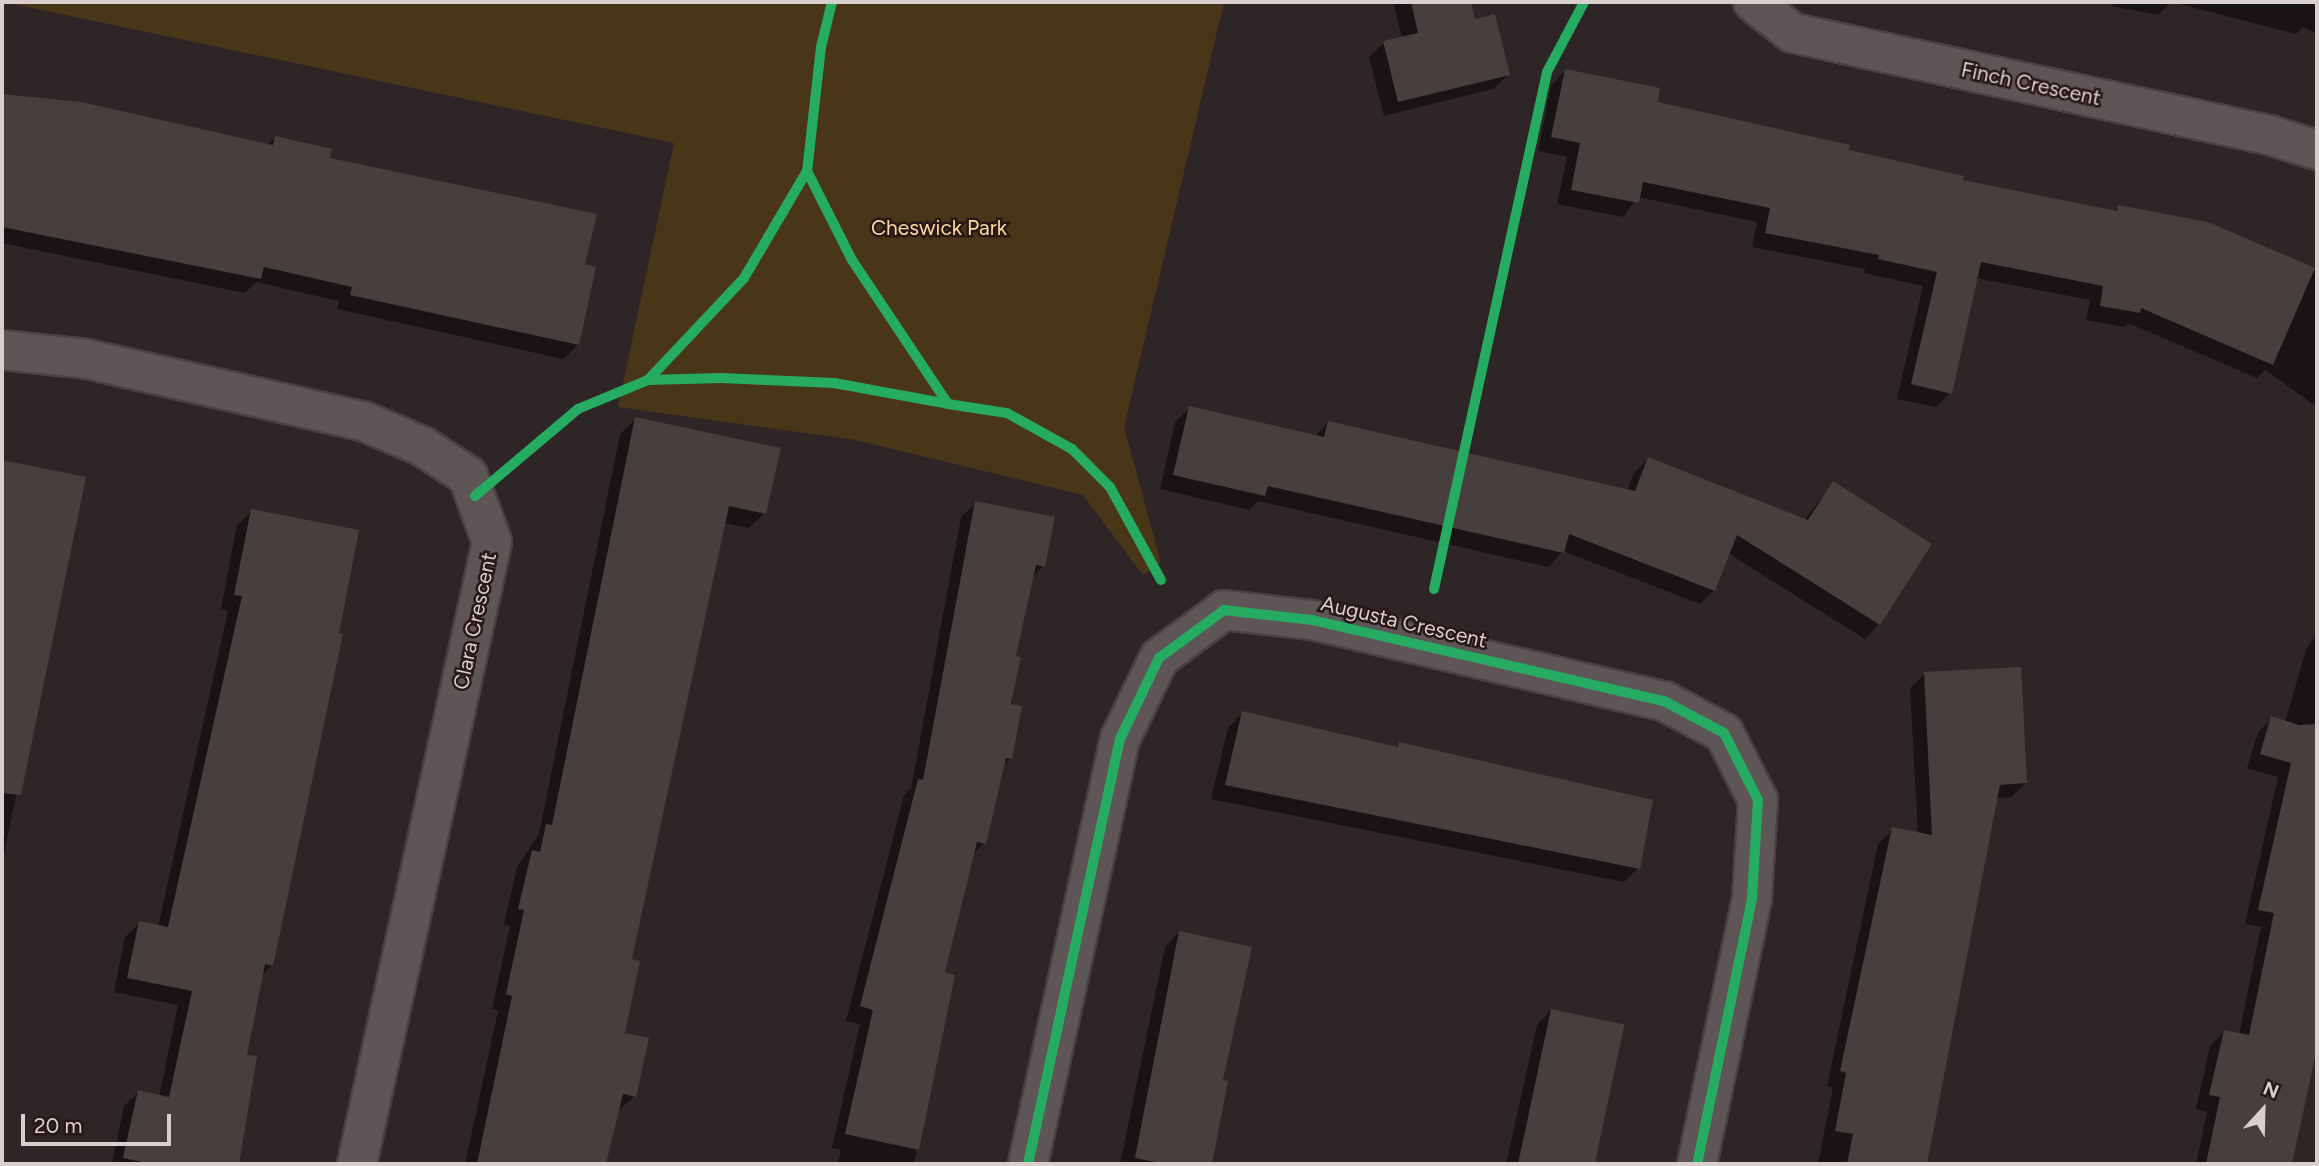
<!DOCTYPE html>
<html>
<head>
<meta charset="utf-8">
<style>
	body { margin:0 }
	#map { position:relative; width:2319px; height:1166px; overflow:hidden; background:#2e2526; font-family:Figtree,sans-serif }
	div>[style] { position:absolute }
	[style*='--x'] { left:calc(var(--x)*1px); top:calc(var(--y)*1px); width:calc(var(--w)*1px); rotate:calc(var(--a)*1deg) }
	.green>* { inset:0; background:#493619 }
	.shadow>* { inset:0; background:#0007 }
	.building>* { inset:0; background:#473f3e; transform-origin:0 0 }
	.roads { filter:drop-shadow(2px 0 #494142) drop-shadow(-2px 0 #494142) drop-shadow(0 2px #494142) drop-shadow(0 -2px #494142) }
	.street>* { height:38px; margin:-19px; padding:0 19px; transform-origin:19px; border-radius:19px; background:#5d5556 }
	.cycleway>* { height:10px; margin:-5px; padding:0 5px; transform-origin:5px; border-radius:5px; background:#26ab63 }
	span { translate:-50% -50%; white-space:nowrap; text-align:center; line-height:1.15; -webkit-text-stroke:5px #281818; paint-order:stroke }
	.street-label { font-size:21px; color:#dacfcf }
	.park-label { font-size:21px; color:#fcd79e }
	.frame { position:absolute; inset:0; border:4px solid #dacfcf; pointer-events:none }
	.north { position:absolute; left:2228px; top:1075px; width:70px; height:70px; -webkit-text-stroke:5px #281818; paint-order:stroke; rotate:22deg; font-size:19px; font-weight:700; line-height:28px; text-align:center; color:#dacfcf }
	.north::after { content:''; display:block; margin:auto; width:24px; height:32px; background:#dacfcf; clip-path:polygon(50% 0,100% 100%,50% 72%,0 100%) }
	.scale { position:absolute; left:21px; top:1114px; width:150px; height:32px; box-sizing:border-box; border:4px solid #dacfcf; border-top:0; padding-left:9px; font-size:21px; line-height:24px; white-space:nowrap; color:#dacfcf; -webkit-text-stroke:5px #281818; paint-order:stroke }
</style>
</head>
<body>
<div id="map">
	<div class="green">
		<div style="clip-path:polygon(4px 2px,1224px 2px,1124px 427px,1161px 563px,1143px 575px,1083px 495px,855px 440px,618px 407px,674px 143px)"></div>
	</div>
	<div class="shadow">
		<div style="clip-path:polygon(1398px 2px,1469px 2px,1474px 21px,1508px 75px,1493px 89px,1384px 116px,1369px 57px,1384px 43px,1402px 38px,1394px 6px)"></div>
		<div style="clip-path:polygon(2113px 2px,2172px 2px,2158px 15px,2112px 6px)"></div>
		<div style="clip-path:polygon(2172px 2px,2317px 2px,2317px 34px,2303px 27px,2296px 34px)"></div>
		<div style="clip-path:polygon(1565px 71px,1656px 103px,1961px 182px,2114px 212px,2118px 207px,2207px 223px,2317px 271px,2317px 407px,2265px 370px,2257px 378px,2128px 323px,2124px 327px,2086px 320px,2090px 300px,1976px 278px,1950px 393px,1936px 407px,1897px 399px,1923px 286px,1864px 273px,1865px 269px,1752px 247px,1757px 222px,1638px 197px,1623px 217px,1557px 204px,1567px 157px,1538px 151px,1551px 86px)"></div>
		<div style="clip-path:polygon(2px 95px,80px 104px,267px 145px,275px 138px,583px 265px,578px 345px,563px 359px,337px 309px,339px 301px,256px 282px,245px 293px,2px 243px)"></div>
		<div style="clip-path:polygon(1190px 408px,1315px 436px,1328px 423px,1627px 491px,1634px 473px,1648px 459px,1804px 521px,1833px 483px,1879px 624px,1865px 639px,1728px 553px,1714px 590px,1700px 604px,1563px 551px,1548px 567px,1258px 501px,1249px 510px,1160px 489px,1175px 422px)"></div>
		<div style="clip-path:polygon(636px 419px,765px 513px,749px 528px,723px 523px,630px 961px,623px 1034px,635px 1096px,617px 1111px,604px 1164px,465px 1164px,498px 1011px,492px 1009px,510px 926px,504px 924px,517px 867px,539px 834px,620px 434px)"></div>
		<div style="clip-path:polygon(2px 462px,83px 479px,2px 863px)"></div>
		<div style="clip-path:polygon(976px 503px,1043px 566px,1032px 577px,1014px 658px,1010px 759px,1002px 767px,984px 843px,972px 856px,942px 973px,953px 976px,914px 1164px,838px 1164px,841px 1150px,832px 1148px,860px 1024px,846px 1021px,904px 795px,911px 789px,961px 517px)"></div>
		<div style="clip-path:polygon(252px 511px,272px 965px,261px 976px,245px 1056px,255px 1058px,238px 1164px,112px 1164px,124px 1106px,138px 1092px,159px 1097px,178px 1005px,114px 992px,125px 937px,140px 923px,158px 927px,228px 611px,221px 609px,237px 525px)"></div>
		<div style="clip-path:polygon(2317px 632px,2317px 1041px,2291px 1164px,2196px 1164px,2207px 1112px,2196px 1109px,2210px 1046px,2224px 1032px,2239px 1035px,2261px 927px,2245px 924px,2278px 777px,2247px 768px,2258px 732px,2272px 718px,2285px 722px,2306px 650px)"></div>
		<div style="clip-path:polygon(1925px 674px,2026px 783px,2011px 797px,1995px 798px,1925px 1164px,1818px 1164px,1833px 1087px,1827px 1086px,1878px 844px,1893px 829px,1918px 834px,1910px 688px)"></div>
		<div style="clip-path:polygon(1242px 713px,1395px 748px,1400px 744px,1638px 868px,1624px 882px,1211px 799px,1228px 728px)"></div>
		<div style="clip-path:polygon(1179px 932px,1221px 1082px,1226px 1083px,1209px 1164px,1120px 1164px,1165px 947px)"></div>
		<div style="clip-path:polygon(1551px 1010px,1622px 1026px,1591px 1164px,1506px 1164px,1537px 1025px)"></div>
	</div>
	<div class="building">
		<div style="clip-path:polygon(1411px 2px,1471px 2px,1475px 19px,1495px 14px,1510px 75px,1398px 102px,1383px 41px,1418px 33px)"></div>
		<div style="clip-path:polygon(1565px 69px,1660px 88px,1658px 102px,1850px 145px,1849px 150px,1964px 176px,1963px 180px,2117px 211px,2118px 205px,2208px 222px,2315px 268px,2273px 365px,2141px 308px,2140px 313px,2100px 306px,2103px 286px,1981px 262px,1952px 394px,1911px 384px,1937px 272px,1878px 259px,1879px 255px,1765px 233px,1770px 208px,1643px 182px,1639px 203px,1571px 190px,1580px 143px,1551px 137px)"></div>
		<div style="clip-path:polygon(2px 94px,81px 102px,273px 145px,275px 136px,332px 149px,330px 158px,597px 214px,585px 264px,596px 267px,579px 345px,350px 295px,352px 287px,264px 267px,261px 279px,2px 227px)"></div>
		<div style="clip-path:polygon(1189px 406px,1324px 437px,1328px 421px,1635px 491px,1648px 457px,1808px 520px,1833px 481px,1932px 544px,1880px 625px,1737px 535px,1715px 591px,1569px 534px,1564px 553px,1268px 486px,1265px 496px,1173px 475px)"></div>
		<div style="clip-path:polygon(635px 417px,781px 448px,766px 514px,729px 506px,632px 959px,640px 961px,625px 1033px,649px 1038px,636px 1097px,623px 1094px,606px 1164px,477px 1164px,512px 996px,506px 994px,524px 910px,518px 909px,532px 850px,540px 852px,546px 824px,552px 825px)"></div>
		<div style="clip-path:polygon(2px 460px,86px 477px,21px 795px,2px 793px)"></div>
		<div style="clip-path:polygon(975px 501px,1055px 517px,1045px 567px,1036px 565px,1016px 656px,1021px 657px,1011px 704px,1022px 706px,1012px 759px,1006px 758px,986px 844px,977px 842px,945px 972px,955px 975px,919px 1150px,845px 1134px,873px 1010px,860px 1006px,918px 779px,923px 780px)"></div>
		<div style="clip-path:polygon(251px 509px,359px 530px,339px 634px,343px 634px,273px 966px,265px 964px,247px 1055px,257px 1056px,239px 1164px,152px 1164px,123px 1158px,138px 1090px,169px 1097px,192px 991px,127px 978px,139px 921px,168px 927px,242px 596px,234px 595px)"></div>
		<div style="clip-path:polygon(2021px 667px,2027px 783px,2000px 785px,1927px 1164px,1847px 1164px,1853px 1134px,1835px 1131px,1846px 1073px,1840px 1071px,1892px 827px,1932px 835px,1924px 672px)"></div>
		<div style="clip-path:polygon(1242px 711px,1398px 747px,1399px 742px,1653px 800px,1640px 869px,1225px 785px)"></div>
		<div style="clip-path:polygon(2271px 716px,2299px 725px,2317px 724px,2317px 1048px,2292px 1164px,2206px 1164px,2220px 1097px,2209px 1095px,2224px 1030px,2249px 1035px,2274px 913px,2258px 910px,2291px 763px,2260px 754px)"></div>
		<div style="clip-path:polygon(1179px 931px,1252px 947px,1223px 1080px,1228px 1081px,1212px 1164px,1165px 1164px,1135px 1158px)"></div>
		<div style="left:1551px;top:1009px;width:75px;height:159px;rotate:12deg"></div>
	</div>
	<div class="roads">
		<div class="street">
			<div style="--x:1753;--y:2;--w:51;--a:37.8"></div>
			<div style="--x:1793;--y:33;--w:487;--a:12.1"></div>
			<div style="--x:2269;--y:135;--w:50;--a:17.4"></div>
			<div style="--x:2;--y:350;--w:85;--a:6"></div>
			<div style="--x:87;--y:359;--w:283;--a:12.7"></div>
			<div style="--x:363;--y:421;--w:64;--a:23"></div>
			<div style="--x:422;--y:446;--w:55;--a:33.1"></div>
			<div style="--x:468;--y:476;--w:70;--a:70"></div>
			<div style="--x:492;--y:542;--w:636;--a:102.25"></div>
			<div style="--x:1028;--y:1164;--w:435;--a:-77.8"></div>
			<div style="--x:1120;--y:739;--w:90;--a:-64.3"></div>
			<div style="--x:1159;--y:658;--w:81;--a:-36.4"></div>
			<div style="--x:1224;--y:610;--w:89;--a:6.5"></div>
			<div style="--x:1312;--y:620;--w:361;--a:13"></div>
			<div style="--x:1664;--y:701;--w:68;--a:28.1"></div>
			<div style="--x:1724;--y:733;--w:75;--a:63.1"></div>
			<div style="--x:1758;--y:800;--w:99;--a:93.5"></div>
			<div style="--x:1752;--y:899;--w:271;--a:101.7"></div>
		</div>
	</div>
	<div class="cycleway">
		<div style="--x:832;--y:2;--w:46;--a:103.7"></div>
		<div style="--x:821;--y:47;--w:125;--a:96.4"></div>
		<div style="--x:807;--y:171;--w:100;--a:63.2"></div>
		<div style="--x:852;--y:260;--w:173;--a:56.3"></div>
		<div style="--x:948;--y:404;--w:60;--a:8.7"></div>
		<div style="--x:1007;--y:413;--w:74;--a:29"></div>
		<div style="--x:1072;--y:449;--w:54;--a:45"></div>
		<div style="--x:1110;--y:487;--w:106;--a:61.3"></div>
		<div style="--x:648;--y:380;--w:140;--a:-46.7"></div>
		<div style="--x:744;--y:278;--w:124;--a:-59.5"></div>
		<div style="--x:475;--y:496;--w:135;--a:-40.2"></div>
		<div style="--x:578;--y:409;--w:76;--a:-22.5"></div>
		<div style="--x:648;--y:380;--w:73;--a:-1.6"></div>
		<div style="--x:721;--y:378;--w:113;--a:2.5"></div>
		<div style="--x:834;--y:383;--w:116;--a:10.4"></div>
		<div style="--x:1434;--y:589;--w:529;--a:-77.67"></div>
		<div style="--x:1547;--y:72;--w:79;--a:-62.1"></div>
		<div style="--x:1028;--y:1164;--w:435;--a:-77.8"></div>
		<div style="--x:1120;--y:739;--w:90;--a:-64.3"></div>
		<div style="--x:1159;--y:658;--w:81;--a:-36.4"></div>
		<div style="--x:1224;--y:610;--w:89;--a:6.5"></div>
		<div style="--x:1312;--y:620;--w:361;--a:13"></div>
		<div style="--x:1664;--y:701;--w:68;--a:28.1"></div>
		<div style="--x:1724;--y:733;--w:75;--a:63.1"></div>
		<div style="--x:1758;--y:800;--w:99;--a:93.5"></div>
		<div style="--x:1752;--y:899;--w:271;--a:101.7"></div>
	</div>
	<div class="street-label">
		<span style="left:2031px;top:84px;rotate:12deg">Finch Crescent</span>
		<span style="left:475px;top:621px;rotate:-78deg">Clara Crescent</span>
		<span style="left:1404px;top:622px;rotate:13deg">Augusta Crescent</span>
	</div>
	<div class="park-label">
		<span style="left:939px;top:228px">Cheswick Park</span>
	</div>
	<div class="frame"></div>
	<div class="north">N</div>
	<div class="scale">20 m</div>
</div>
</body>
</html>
